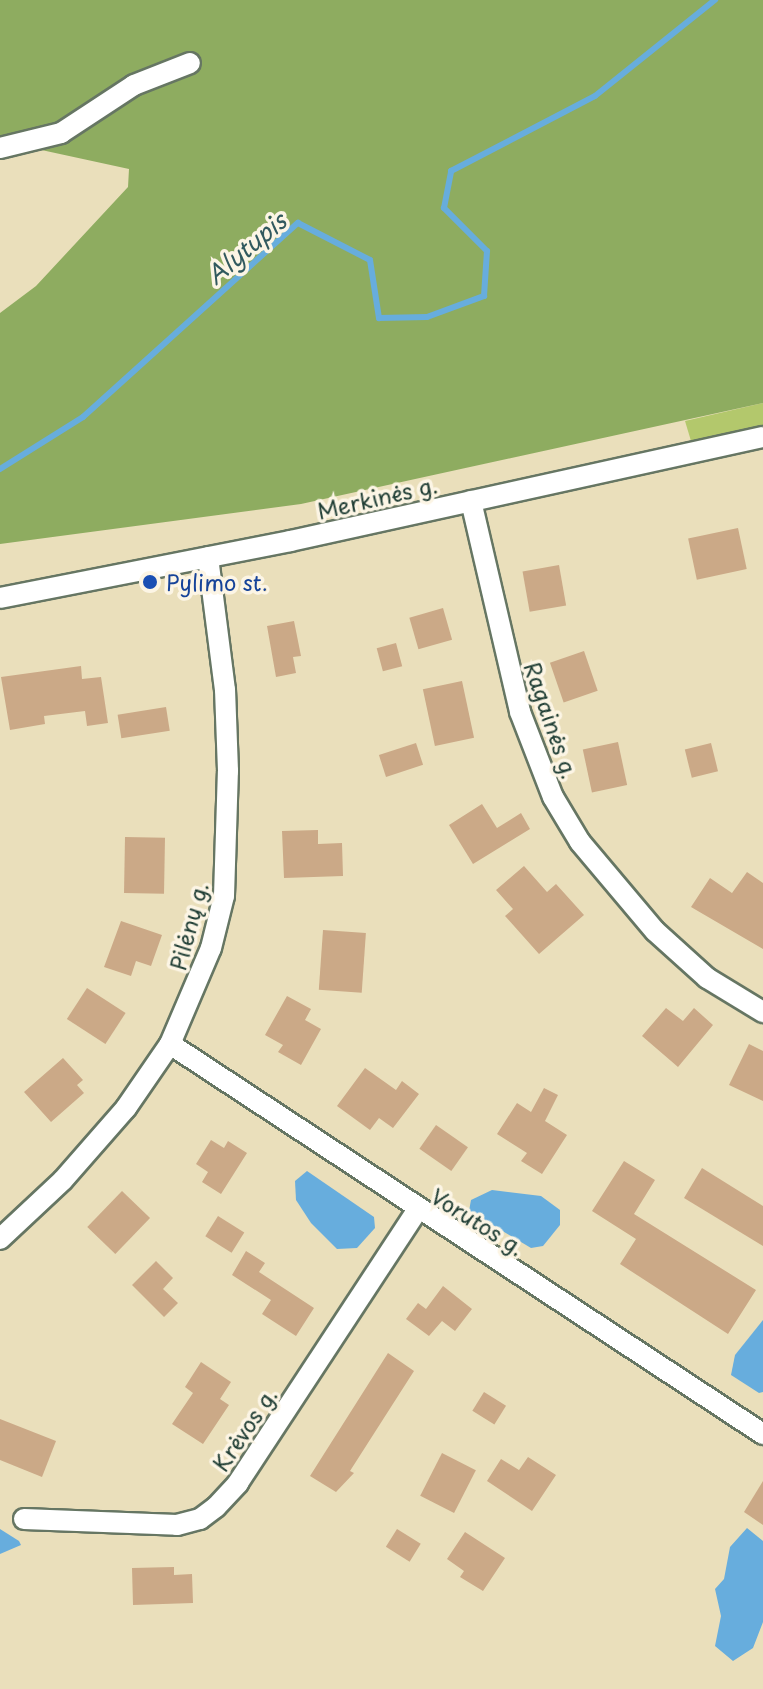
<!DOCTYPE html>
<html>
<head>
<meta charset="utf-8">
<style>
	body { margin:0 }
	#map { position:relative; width:763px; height:1689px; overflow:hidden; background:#eadfbb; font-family:"Playpen Sans",sans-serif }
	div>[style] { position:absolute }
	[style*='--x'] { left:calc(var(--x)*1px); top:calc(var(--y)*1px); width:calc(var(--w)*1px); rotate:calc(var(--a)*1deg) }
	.green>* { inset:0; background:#b3c86c }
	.forest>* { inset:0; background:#8eac60 }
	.water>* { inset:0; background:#67addd }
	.stream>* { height:6px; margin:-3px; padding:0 3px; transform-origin:3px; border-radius:3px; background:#67addd }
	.building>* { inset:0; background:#cba987; transform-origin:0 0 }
	.roads { filter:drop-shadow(2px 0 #667663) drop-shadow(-2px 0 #667663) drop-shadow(0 2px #667663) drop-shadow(0 -2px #667663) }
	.minor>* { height:20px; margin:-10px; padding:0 10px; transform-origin:10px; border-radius:10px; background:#fff }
	.dots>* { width:22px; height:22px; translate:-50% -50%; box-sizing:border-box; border:4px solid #fcf5e5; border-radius:50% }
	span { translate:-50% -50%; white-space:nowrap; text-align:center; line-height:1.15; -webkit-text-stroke:7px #fcf5e5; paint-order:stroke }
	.street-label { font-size:22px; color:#1f3d34 }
	.transit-label { font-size:22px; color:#164399 }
	.left { translate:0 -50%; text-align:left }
	.water-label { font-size:24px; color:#31595e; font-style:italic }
</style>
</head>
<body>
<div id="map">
	<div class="green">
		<div style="clip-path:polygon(763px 403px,763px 426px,691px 441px,685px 421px)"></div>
	</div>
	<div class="forest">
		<div style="clip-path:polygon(0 0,763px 0,763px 403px,301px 504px,0 544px,0 313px,36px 286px,128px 187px,129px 169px,0 141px)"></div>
	</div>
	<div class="water">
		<div style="clip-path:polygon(307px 1171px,374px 1217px,375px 1228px,357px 1248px,337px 1249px,311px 1223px,296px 1200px,295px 1181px)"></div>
		<div style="clip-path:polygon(492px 1190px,541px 1196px,560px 1210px,560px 1225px,543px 1246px,531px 1248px,469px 1211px,471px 1200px)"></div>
		<div style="clip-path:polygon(763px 1320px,763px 1392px,759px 1393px,731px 1375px,735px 1355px)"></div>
		<div style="clip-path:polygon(747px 1528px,763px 1541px,763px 1622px,753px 1648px,733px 1661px,715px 1646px,721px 1616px,715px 1589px,724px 1579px,730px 1547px)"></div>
		<div style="clip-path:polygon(0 1529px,19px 1541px,21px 1545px,0 1554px)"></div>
	</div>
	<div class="stream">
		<div style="--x:0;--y:469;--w:98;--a:-32.1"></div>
		<div style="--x:83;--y:417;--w:290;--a:-42.1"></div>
		<div style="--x:298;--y:223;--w:81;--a:27.2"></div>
		<div style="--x:370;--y:260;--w:59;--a:81.2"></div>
		<div style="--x:379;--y:318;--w:48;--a:-1.2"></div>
		<div style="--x:427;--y:317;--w:61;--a:-20.2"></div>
		<div style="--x:484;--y:296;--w:45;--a:-86.2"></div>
		<div style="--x:487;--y:251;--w:61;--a:-135"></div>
		<div style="--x:444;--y:208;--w:38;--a:-79"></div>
		<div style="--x:451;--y:171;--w:162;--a:-27.5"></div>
		<div style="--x:595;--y:96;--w:154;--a:-38.7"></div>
	</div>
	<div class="building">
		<div style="left:738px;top:528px;width:42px;height:51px;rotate:78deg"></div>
		<div style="left:559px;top:565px;width:41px;height:37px;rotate:80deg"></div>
		<div style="left:443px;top:608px;width:33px;height:35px;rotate:74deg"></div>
		<div style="clip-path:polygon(294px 621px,301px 656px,293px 657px,296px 673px,276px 677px,267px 626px)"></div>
		<div style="left:396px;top:643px;width:24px;height:20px;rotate:75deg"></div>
		<div style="left:584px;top:651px;width:42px;height:36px;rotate:71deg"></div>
		<div style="clip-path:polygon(81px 666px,82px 679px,101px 677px,108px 723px,87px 726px,85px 711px,44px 716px,45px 724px,10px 730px,1px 677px)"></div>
		<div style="left:462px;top:681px;width:58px;height:40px;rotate:78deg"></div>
		<div style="left:166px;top:707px;width:24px;height:49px;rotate:81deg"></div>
		<div style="left:618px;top:742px;width:44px;height:36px;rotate:78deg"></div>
		<div style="left:416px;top:743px;width:23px;height:39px;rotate:72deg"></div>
		<div style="left:711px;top:743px;width:29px;height:27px;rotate:76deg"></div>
		<div style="clip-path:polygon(482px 804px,497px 828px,521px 813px,530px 829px,473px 864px,449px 825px)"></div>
		<div style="clip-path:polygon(318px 830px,318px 844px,342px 843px,343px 876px,284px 878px,282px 831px)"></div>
		<div style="left:125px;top:837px;width:40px;height:56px;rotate:1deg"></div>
		<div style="clip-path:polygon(524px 866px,547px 892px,556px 884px,584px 915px,539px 954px,505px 916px,513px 909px,496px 890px)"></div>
		<div style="clip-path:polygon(747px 872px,763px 883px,763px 949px,691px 907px,710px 878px,732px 893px)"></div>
		<div style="clip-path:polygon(121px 921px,162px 935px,151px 966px,136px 961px,131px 976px,104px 967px)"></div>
		<div style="left:323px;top:930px;width:43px;height:60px;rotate:4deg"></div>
		<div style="left:87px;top:988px;width:46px;height:37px;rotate:33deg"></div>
		<div style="clip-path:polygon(287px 996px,311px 1009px,305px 1020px,321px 1029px,301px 1065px,278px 1052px,283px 1045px,265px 1035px)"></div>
		<div style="clip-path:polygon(666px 1008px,683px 1021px,694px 1008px,713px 1025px,678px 1067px,642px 1036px)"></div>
		<div style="clip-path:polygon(749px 1044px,763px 1051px,763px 1101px,729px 1085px)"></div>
		<div style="clip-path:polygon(63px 1058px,83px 1080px,77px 1085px,84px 1093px,51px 1122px,24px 1092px)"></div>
		<div style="clip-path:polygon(365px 1068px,396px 1090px,402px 1081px,419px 1094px,393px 1128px,379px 1118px,370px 1130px,337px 1106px)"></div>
		<div style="clip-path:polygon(544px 1088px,558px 1095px,545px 1121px,567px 1135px,542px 1174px,521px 1161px,527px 1153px,497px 1134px,517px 1103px,531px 1112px)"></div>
		<div style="left:436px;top:1125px;width:39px;height:29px;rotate:35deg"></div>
		<div style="clip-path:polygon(211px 1140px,224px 1148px,228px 1141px,247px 1153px,221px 1194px,202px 1182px,208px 1172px,196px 1164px)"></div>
		<div style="clip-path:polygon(624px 1161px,655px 1180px,634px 1214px,756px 1290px,728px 1334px,620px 1264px,636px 1239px,592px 1211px)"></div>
		<div style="clip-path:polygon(702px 1168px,763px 1206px,763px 1246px,684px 1198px)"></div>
		<div style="left:122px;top:1191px;width:39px;height:50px;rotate:44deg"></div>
		<div style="left:218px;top:1216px;width:31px;height:24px;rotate:32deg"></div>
		<div style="clip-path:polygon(246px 1251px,265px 1263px,259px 1272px,314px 1308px,296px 1336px,262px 1314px,271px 1300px,232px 1275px)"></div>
		<div style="clip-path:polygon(156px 1261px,173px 1278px,163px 1289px,178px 1303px,164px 1317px,132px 1285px)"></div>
		<div style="clip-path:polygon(443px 1286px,472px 1309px,455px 1331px,442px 1321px,429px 1336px,406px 1319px,418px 1303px,426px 1309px)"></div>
		<div style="clip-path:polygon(388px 1353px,414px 1371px,350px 1471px,354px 1473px,336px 1492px,310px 1476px)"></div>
		<div style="clip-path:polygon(201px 1362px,231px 1382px,220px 1399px,229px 1405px,203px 1444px,172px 1424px,193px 1393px,185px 1387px)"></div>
		<div style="left:484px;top:1392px;width:26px;height:22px;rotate:32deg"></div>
		<div style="clip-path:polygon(0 1419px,56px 1441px,42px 1477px,0 1460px)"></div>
		<div style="left:442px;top:1453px;width:38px;height:48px;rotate:27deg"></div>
		<div style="clip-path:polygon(528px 1457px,556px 1475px,532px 1511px,487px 1481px,501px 1459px,519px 1470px)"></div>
		<div style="clip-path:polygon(763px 1481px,763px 1525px,744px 1512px)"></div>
		<div style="left:397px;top:1529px;width:28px;height:21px;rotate:32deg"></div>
		<div style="clip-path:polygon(465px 1532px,505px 1558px,483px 1591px,460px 1577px,464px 1571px,447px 1559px)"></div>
		<div style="clip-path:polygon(174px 1567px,174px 1575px,192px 1574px,193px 1603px,133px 1605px,132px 1568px)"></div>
	</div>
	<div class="roads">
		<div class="minor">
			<div style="--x:0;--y:148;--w:63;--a:-13.8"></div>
			<div style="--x:61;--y:133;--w:87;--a:-33.3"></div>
			<div style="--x:134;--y:85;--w:60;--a:-21.4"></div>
			<div style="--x:471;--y:501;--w:217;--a:76.9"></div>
			<div style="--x:520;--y:712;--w:91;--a:68.8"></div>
			<div style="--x:553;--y:797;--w:52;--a:59"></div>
			<div style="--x:580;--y:842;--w:116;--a:49.9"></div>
			<div style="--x:655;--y:931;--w:70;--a:42.1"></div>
			<div style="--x:707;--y:978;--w:66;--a:31.3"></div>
			<div style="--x:0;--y:598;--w:296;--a:-11.1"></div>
			<div style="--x:290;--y:541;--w:484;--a:-12.4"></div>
			<div style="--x:170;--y:1044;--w:710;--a:33.33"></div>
			<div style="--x:0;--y:1239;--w:86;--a:-43.1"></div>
			<div style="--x:63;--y:1180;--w:96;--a:-48.8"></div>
			<div style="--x:126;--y:1108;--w:78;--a:-55.5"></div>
			<div style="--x:170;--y:1044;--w:104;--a:-66.9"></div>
			<div style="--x:211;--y:948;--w:54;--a:-76"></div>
			<div style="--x:224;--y:896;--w:125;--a:-88.2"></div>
			<div style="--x:228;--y:771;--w:81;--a:-92.1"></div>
			<div style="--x:225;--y:690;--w:134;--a:-97.3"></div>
			<div style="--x:24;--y:1519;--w:153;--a:2.2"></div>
			<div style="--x:177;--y:1525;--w:24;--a:-15"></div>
			<div style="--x:200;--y:1519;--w:20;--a:-37"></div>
			<div style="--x:216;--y:1507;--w:33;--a:-47"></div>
			<div style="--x:238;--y:1483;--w:326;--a:-56.7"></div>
		</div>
	</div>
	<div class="dots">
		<div style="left:150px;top:582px;background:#1a4fb4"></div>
	</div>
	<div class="street-label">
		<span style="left:377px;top:497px;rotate:-13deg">Merkinės g.</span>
		<span style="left:552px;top:720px;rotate:71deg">Ragainės g.</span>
		<span style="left:188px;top:926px;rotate:-75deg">Pilėnų g.</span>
		<span style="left:478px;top:1221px;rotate:32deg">Vorutos g.</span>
		<span style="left:244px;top:1429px;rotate:-56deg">Krėvos g.</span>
	</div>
	<div class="transit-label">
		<span class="left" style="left:166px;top:582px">Pylimo st.</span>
	</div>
	<div class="water-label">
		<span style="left:246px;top:248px;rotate:-40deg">Alytupis</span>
	</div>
</div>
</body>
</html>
